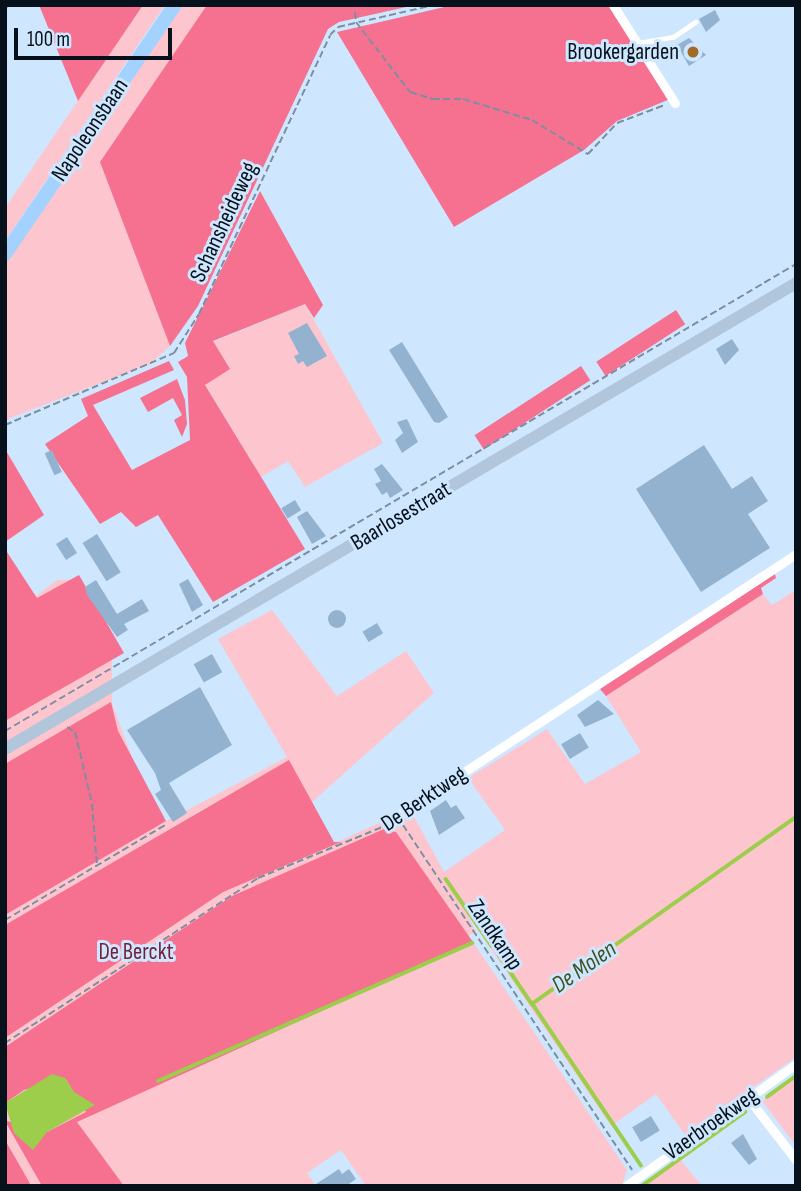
<!DOCTYPE html>
<html>
<head>
<meta charset="utf-8">
<style>
	body { margin:0 }
	#map { position:relative; width:801px; height:1191px; overflow:hidden; background:#cee7ff; font-family:"Sofia Sans Condensed",sans-serif }
	div>[style] { position:absolute }
	[style*='--x'] { left:calc(var(--x)*1px); top:calc(var(--y)*1px); width:calc(var(--w)*1px); rotate:calc(var(--a)*1deg) }
	.green>* { inset:0; background:#fdc5ce }
	.forest>* { inset:0; background:#f67090; transform-origin:0 0 }
	.water>* { inset:0; background:#9ccd4b }
	.stream>* { height:3.5px; margin:-1.75px; padding:0 1.75px; transform-origin:1.75px; border-radius:1.75px; background:#9ccd4b }
	.building>* { inset:0; background:#93b2cf; transform-origin:0 0 }
	.round { border-radius:50% }
	.path>* { height:2px; margin-top:-1px; transform-origin:0; background:repeating-linear-gradient(90deg,#7c8fa1 0 7px,transparent 0 10.5px) }
	.lane>* { height:4.5px; margin:-2.25px; padding:0 2.25px; transform-origin:2.25px; border-radius:2.25px; background:#fff }
	.street>* { height:9px; margin:-4.5px; padding:0 4.5px; transform-origin:4.5px; border-radius:4.5px; background:#fff }
	.secondary>* { height:12px; margin:-6px; padding:0 6px; transform-origin:6px; border-radius:6px; background:#b1c6db }
	.primary>* { height:14px; margin:-7px; padding:0 7px; transform-origin:7px; border-radius:7px; background:#a2d2fd }
	.dots>* { width:19px; height:19px; translate:-50% -50%; box-sizing:border-box; border:4px solid #cee7ff; border-radius:50% }
	span { translate:-50% -50%; white-space:nowrap; text-align:center; line-height:1.15; -webkit-text-stroke:6px #cee7ff; paint-order:stroke }
	.poi-label { font-size:23px; color:#07111b }
	.right { translate:-100% -50%; text-align:right }
	.street-label { font-size:23px; color:#07111b }
	.park-label { font-size:23px; color:#732038 }
	.water-label { font-size:24px; color:#3f5321; font-style:italic }
	.frame { position:absolute; inset:0; border:7px solid #07111b; pointer-events:none }
	.scale { position:absolute; left:14px; top:28px; width:158px; height:32px; box-sizing:border-box; border:4px solid #07111b; border-top:0; padding-left:9px; font-size:21px; line-height:24px; white-space:nowrap; color:#07111b; -webkit-text-stroke:5px #cee7ff; paint-order:stroke }
</style>
</head>
<body>
<div id="map">
	<div class="green">
		<div style="clip-path:polygon(143px 5px,165px 5px,5px 241px,5px 208px)"></div>
		<div style="clip-path:polygon(182px 5px,207px 5px,100px 162px,170px 346px,150px 364px,5px 420px,5px 263px)"></div>
		<div style="clip-path:polygon(305px 304px,383px 443px,305px 487px,288px 461px,261px 477px,205px 384px,230px 369px,213px 342px)"></div>
		<div style="clip-path:polygon(5px 550px,35px 597px,57px 580px,79px 580px,112px 650px,112px 703px,157px 826px,287px 757px,218px 639px,272px 610px,337px 696px,406px 651px,434px 693px,312px 802px,333px 844px,410px 809px,444px 872px,505px 830px,468px 778px,547px 729px,585px 784px,641px 752px,606px 696px,763px 594px,772px 605px,796px 590px,796px 1057px,685px 1135px,656px 1094px,611px 1126px,467px 914px,476px 932px,111px 1106px,473px 942px,627px 1170px,622px 1186px,360px 1186px,364px 1183px,341px 1150px,307px 1173px,316px 1186px,124px 1186px,78px 1126px,69px 1125px,118px 1186px,5px 1186px)"></div>
		<div style="clip-path:polygon(796px 1078px,796px 1146px,762px 1101px)"></div>
		<div style="clip-path:polygon(678px 1157px,702px 1186px,641px 1186px,643px 1184px)"></div>
	</div>
	<div class="forest">
		<div style="clip-path:polygon(39px 5px,143px 5px,78px 101px)"></div>
		<div style="clip-path:polygon(207px 5px,415px 5px,339px 22px,328px 29px,198px 306px,170px 346px,100px 162px)"></div>
		<div style="clip-path:polygon(453px 5px,609px 5px,670px 99px,617px 121px,584px 150px,454px 227px,337px 32px)"></div>
		<div style="clip-path:polygon(260px 191px,323px 305px,314px 318px,305px 304px,213px 341px,230px 369px,205px 385px,305px 549px,213px 602px,158px 515px,136px 527px,121px 512px,100px 524px,45px 444px,88px 416px,81px 399px,169px 361px,174px 370px,93px 405px,132px 470px,190px 440px,187px 377px,178px 362px,188px 356px,185px 343px)"></div>
		<div style="left:676px;top:310px;width:17px;height:95px;rotate:57deg"></div>
		<div style="left:581px;top:366px;width:17px;height:127px;rotate:57deg"></div>
		<div style="clip-path:polygon(177px 379px,185px 400px,187px 424px,182px 437px,174px 420px,182px 415px,173px 398px,148px 412px,140px 398px)"></div>
		<div style="clip-path:polygon(5px 449px,44px 515px,5px 542px)"></div>
		<div style="clip-path:polygon(5px 549px,37px 598px,79px 575px,124px 653px,5px 721px)"></div>
		<div style="clip-path:polygon(775px 574px,776px 578px,761px 588px,763px 594px,606px 696px,600px 689px)"></div>
		<div style="clip-path:polygon(111px 702px,118px 731px,166px 821px,5px 915px,5px 764px)"></div>
		<div style="clip-path:polygon(289px 760px,334px 842px,341px 842px,223px 892px,5px 1038px,5px 925px)"></div>
		<div style="clip-path:polygon(384px 829px,396px 832px,473px 942px,77px 1122px,124px 1186px,42px 1186px,5px 1121px,5px 1115px,7px 1121px,47px 1132px,86px 1112px,65px 1078px,24px 1090px,5px 1103px,5px 1047px,232px 896px)"></div>
		<div style="clip-path:polygon(5px 1140px,28px 1180px,31px 1186px,5px 1186px)"></div>
	</div>
	<div class="water">
		<div style="clip-path:polygon(52px 1074px,65px 1078px,74px 1092px,95px 1105px,47px 1132px,33px 1150px,14px 1133px,5px 1103px)"></div>
	</div>
	<div class="stream">
		<div style="--x:446;--y:879;--w:81;--a:55.5"></div>
		<div style="--x:499;--y:955;--w:59;--a:56"></div>
		<div style="--x:158;--y:1081;--w:343;--a:-23.7"></div>
		<div style="--x:767;--y:1097;--w:36;--a:-36"></div>
		<div style="--x:641;--y:1166;--w:195;--a:-123.9"></div>
		<div style="--x:532;--y:1004;--w:324;--a:-35.3"></div>
		<div style="--x:642;--y:1186;--w:127;--a:-35.7"></div>
	</div>
	<div class="building">
		<div style="clip-path:polygon(715px 10px,720px 20px,706px 32px,699px 19px)"></div>
		<div style="clip-path:polygon(689px 38px,706px 55px,689px 66px,677px 45px)"></div>
		<div style="clip-path:polygon(307px 323px,327px 356px,307px 367px,303px 361px,298px 364px,294px 356px,299px 354px,288px 333px)"></div>
		<div style="clip-path:polygon(732px 339px,739px 350px,725px 365px,716px 349px)"></div>
		<div style="clip-path:polygon(402px 342px,448px 417px,439px 423px,434px 422px,389px 350px)"></div>
		<div style="clip-path:polygon(407px 419px,418px 442px,402px 453px,395px 440px,403px 433px,397px 422px)"></div>
		<div style="clip-path:polygon(704px 445px,732px 489px,752px 476px,768px 501px,748px 514px,770px 548px,701px 592px,636px 489px)"></div>
		<div style="left:52px;top:450px;width:24px;height:8px;rotate:66deg"></div>
		<div style="clip-path:polygon(382px 464px,403px 490px,390px 498px,387px 492px,382px 495px,375px 484px,381px 481px,374px 469px)"></div>
		<div style="left:295px;top:500px;width:12px;height:16px;rotate:59deg"></div>
		<div style="clip-path:polygon(307px 511px,326px 536px,312px 544px,297px 517px)"></div>
		<div style="left:97px;top:534px;width:45px;height:17px;rotate:58deg"></div>
		<div style="left:67px;top:537px;width:19px;height:13px;rotate:58deg"></div>
		<div style="clip-path:polygon(188px 579px,203px 605px,192px 612px,179px 584px)"></div>
		<div style="clip-path:polygon(96px 580px,117px 614px,142px 599px,149px 611px,124px 624px,128px 630px,117px 637px,87px 595px,85px 587px)"></div>
		<div class="round" style="left:328px;top:610px;width:18px;height:18px"></div>
		<div style="left:377px;top:623px;width:12px;height:17px;rotate:59deg"></div>
		<div style="left:212px;top:654px;width:21px;height:21px;rotate:61deg"></div>
		<div style="clip-path:polygon(200px 687px,232px 745px,169px 783px,187px 813px,173px 822px,155px 794px,161px 790px,155px 773px,127px 730px)"></div>
		<div style="clip-path:polygon(598px 700px,614px 714px,585px 727px,577px 715px)"></div>
		<div style="left:580px;top:733px;width:17px;height:22px;rotate:59deg"></div>
		<div style="clip-path:polygon(446px 800px,451px 808px,456px 805px,465px 818px,439px 835px,430px 811px)"></div>
		<div style="left:651px;top:1116px;width:17px;height:22px;rotate:59deg"></div>
		<div style="clip-path:polygon(743px 1134px,757px 1159px,749px 1165px,731px 1143px)"></div>
		<div style="clip-path:polygon(339px 1169px,342px 1174px,349px 1169px,356px 1179px,346px 1186px,313px 1186px)"></div>
	</div>
	<div class="path">
		<div style="--x:5;--y:8;--w:6;--a:-31"></div>
		<div style="--x:355;--y:12;--w:10;--a:84"></div>
		<div style="--x:356;--y:22;--w:88;--a:52.4"></div>
		<div style="--x:410;--y:92;--w:24;--a:17"></div>
		<div style="--x:433;--y:99;--w:30;--a:0"></div>
		<div style="--x:463;--y:99;--w:72;--a:16.9"></div>
		<div style="--x:532;--y:120;--w:66;--a:31.3"></div>
		<div style="--x:588;--y:154;--w:42;--a:-46.9"></div>
		<div style="--x:617;--y:123;--w:51;--a:-20.6"></div>
		<div style="--x:5;--y:425;--w:184;--a:-23.1"></div>
		<div style="--x:174;--y:353;--w:46;--a:-57.3"></div>
		<div style="--x:199;--y:314;--w:308;--a:-64.8"></div>
		<div style="--x:330;--y:35;--w:11;--a:-45"></div>
		<div style="--x:338;--y:27;--w:98;--a:-12.9"></div>
		<div style="--x:67;--y:727;--w:9;--a:32"></div>
		<div style="--x:75;--y:732;--w:74;--a:76.7"></div>
		<div style="--x:92;--y:804;--w:61;--a:85.3"></div>
		<div style="--x:5;--y:731;--w:919;--a:-30.56"></div>
		<div style="--x:403;--y:825;--w:414;--a:56.4"></div>
		<div style="--x:5;--y:920;--w:188;--a:-30.7"></div>
		<div style="--x:5;--y:1043;--w:302;--a:-33.1"></div>
		<div style="--x:258;--y:878;--w:145;--a:-22.3"></div>
	</div>
	<div class="lane">
		<div style="--x:638;--y:43;--w:36;--a:-10"></div>
		<div style="--x:673;--y:37;--w:27;--a:-34"></div>
	</div>
	<div class="street">
		<div style="--x:613;--y:5;--w:116;--a:57.7"></div>
		<div style="--x:397;--y:816;--w:477;--a:-33.3"></div>
		<div style="--x:748;--y:1098;--w:78;--a:52.3"></div>
		<div style="--x:626;--y:1186;--w:209;--a:-35.7"></div>
	</div>
	<div class="secondary">
		<div style="--x:5;--y:749;--w:918;--a:-30.5"></div>
	</div>
	<div class="primary">
		<div style="--x:5;--y:254;--w:301;--a:-55.7"></div>
	</div>
	<div class="dots">
		<div style="left:693px;top:52px;background:#a26a27"></div>
	</div>
	<div class="poi-label">
		<span class="right" style="left:679px;top:52px">Brookergarden</span>
	</div>
	<div class="street-label">
		<span style="left:90px;top:130px;rotate:-56deg">Napoleonsbaan</span>
		<span style="left:224px;top:222px;rotate:-65deg">Schansheideweg</span>
		<span style="left:401px;top:516px;rotate:-31deg">Baarlosestraat</span>
		<span style="left:424px;top:799px;rotate:-34deg">De Berktweg</span>
		<span style="left:495px;top:935px;rotate:56deg">Zandkamp</span>
		<span style="left:711px;top:1124px;rotate:-35deg">Vaerbroekweg</span>
	</div>
	<div class="park-label">
		<span style="left:136px;top:952px">De Berckt</span>
	</div>
	<div class="water-label">
		<span style="left:584px;top:967px;rotate:-35deg">De Molen</span>
	</div>
	<div class="frame"></div>
	<div class="scale">100 m</div>
</div>
</body>
</html>
